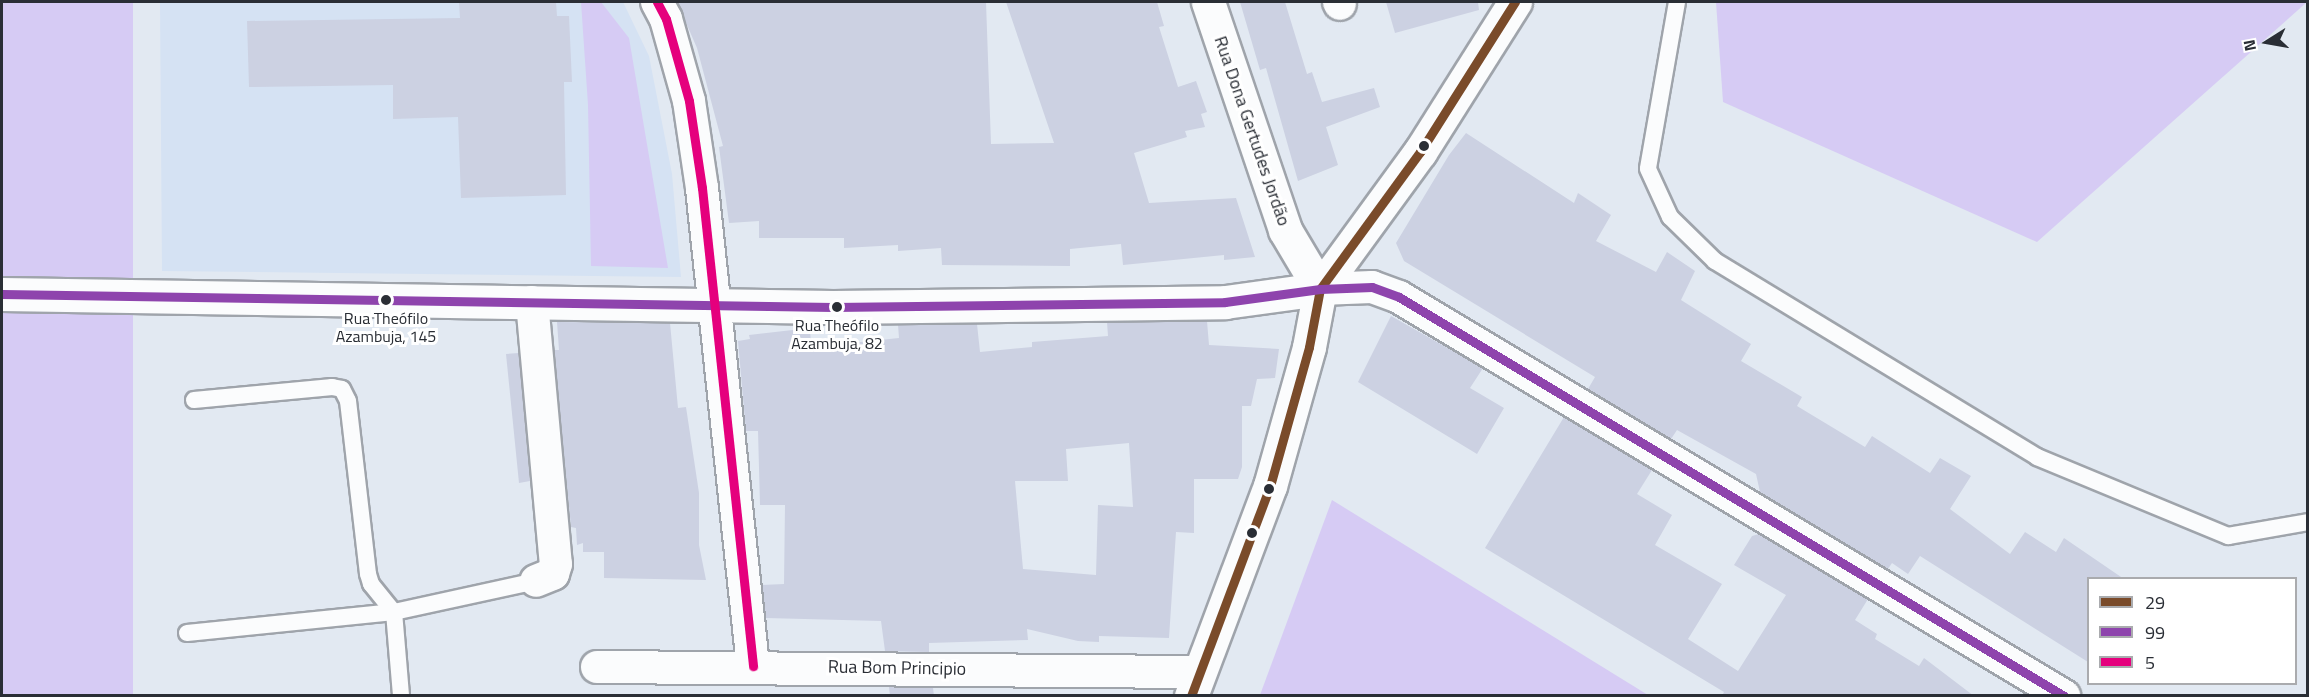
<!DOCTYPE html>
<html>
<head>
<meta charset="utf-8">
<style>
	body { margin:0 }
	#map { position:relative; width:2309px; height:697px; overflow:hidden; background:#e2e9f2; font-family:"Titillium Web",sans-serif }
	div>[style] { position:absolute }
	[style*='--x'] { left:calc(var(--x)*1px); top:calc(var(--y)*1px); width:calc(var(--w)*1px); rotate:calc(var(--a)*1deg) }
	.built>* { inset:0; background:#d5e2f3 }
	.green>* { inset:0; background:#d6cbf4; transform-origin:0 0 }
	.building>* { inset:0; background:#ccd1e2 }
	.roads { filter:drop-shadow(2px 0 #9fa4ab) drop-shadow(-2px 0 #9fa4ab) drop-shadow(0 2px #9fa4ab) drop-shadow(0 -2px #9fa4ab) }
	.lane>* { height:16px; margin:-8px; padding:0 8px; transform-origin:8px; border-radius:8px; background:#fbfcfd }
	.street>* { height:32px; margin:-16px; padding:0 16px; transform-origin:16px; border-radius:16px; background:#fbfcfd }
	.secondary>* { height:33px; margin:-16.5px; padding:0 16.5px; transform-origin:16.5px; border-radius:16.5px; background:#fbfcfd }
	.bus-1>* { height:9px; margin:-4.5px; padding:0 4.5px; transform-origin:4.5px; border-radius:4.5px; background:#7a4b2a }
	.bus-2>* { height:9px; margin:-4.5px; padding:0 4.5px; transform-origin:4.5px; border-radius:4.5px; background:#8e44ad }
	.bus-3>* { height:9px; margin:-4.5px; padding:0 4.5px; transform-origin:4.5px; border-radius:4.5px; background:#e5007d }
	.dots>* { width:16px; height:16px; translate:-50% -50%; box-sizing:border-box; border:3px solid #fff; border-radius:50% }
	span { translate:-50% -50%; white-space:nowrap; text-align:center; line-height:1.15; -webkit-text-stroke:6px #fff; paint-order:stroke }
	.bus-label { font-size:16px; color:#2a2e35 }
	.street-label { font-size:18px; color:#2a2e35 }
	.frame { position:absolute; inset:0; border:3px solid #2a2e35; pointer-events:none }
	.legend { position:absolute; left:2087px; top:577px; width:210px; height:108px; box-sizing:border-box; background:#fff; border:2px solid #aaabae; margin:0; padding:8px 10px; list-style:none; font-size:18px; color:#2a2e35 }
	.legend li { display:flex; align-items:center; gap:12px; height:30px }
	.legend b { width:30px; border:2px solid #aaabae }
	.north { position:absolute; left:2237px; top:12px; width:60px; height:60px; -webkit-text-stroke:4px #fff; paint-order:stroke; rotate:259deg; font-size:16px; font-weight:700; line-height:24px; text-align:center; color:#2a2e35 }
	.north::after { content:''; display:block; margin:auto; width:21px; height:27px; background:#2a2e35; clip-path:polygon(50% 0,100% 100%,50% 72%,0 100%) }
</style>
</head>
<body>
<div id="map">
	<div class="built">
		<div style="clip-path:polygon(160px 2px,623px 2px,649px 56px,672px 174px,681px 277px,162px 271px)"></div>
	</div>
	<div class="green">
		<div style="left:2px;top:2px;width:131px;height:693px"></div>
		<div style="clip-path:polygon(581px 2px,601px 2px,629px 38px,668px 268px,591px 266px,588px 105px)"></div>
		<div style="clip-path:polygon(1716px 2px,2307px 2px,2037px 242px,1723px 102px)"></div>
		<div style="clip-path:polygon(1332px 500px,1648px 695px,1260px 695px)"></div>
	</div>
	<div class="building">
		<div style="clip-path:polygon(459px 2px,556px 2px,557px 16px,569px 16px,572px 82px,564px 82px,566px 195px,461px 198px,458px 117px,393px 119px,393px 85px,249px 87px,247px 21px,460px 18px)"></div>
		<div style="clip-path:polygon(677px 2px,986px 2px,991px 144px,1054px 143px,1006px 2px,1157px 2px,1164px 26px,1159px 27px,1178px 87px,1196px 81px,1207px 112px,1201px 114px,1205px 127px,1185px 131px,1187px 137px,1134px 153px,1149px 203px,1236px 198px,1255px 257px,1224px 260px,1224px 255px,1123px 265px,1121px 244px,1070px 249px,1070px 266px,942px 265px,941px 248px,898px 251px,898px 245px,844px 248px,844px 238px,759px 238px,759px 221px,729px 223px,719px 147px,723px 146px,697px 48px)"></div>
		<div style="clip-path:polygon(1240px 2px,1285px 2px,1307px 74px,1312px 72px,1322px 102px,1374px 88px,1380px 107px,1326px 127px,1338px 165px,1298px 181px,1266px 68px,1260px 70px)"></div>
		<div style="clip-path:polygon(1386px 2px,1478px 2px,1479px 10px,1395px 33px)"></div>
		<div style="clip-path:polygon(1466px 133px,1574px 203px,1578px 193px,1611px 215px,1596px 241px,1656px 272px,1667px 252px,1695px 271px,1681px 300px,1751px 344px,1741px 361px,1802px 397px,1797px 406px,1865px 447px,1872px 436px,1930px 473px,1940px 458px,1971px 476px,1950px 509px,2010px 554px,2025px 532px,2056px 552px,2064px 538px,2124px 579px,2088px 579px,2088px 662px,1920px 556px,1908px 574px,1892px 563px,1888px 569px,1760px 492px,1756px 474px,1677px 430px,1671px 439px,1588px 389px,1595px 377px,1404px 261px,1396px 243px,1449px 155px)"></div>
		<div style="clip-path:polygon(1391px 316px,1483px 368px,1470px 388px,1504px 408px,1477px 454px,1358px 382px)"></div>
		<div style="clip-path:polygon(evenodd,1207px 321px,1209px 345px,1279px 349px,1275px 378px,1257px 379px,1251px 406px,1242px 406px,1242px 467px,1238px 479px,1194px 479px,1194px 533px,1176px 532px,1169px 638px,1099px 636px,1099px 642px,1078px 641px,1027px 629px,1028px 640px,929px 643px,929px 652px,885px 651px,881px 621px,766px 618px,762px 585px,784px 584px,785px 505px,760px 505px,758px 431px,746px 431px,738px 341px,750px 339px,749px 335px,810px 328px,811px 346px,841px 344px,899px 338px,898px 325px,977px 324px,980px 352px,1032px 347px,1032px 342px,1108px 336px,1107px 322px,1207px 321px,1129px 443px,1133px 507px,1098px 505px,1096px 575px,1023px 569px,1015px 481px,1068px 481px,1066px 449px,1129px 443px)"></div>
		<div style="clip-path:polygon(557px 322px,670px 323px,678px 408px,686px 407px,699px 493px,699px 545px,706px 580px,604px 578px,604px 552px,583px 552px,583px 543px,577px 545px,576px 528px,571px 527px,554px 350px,559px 350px)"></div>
		<div style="clip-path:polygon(519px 353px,530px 481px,519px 483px,506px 354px)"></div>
		<div style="clip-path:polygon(1564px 417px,1652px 470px,1637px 494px,1672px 515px,1655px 545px,1722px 584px,1688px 639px,1738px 671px,1786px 595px,1734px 565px,1752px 536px,1759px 534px,1868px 599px,1855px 620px,1877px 634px,1875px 639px,1919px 666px,1924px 658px,1974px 696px,1722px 696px,1724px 692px,1485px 548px)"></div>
		<div style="clip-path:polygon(889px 687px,933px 688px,934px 696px,890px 696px)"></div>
	</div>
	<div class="roads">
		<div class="lane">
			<div style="--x:1677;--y:2;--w:169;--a:99.9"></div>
			<div style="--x:1648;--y:169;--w:53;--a:65.4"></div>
			<div style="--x:1670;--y:217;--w:63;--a:44.4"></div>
			<div style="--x:1715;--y:261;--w:377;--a:31.3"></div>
			<div style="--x:2037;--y:457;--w:207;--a:22.5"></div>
			<div style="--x:2228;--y:536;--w:81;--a:-9.9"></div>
			<div style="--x:194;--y:400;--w:139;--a:-5.4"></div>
			<div style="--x:332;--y:387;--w:10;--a:11"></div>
			<div style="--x:342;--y:389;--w:13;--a:63"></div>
			<div style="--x:348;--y:401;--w:174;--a:83.4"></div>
			<div style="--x:368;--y:574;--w:10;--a:73"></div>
			<div style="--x:371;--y:584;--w:36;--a:51"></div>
			<div style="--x:394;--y:612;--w:84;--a:85.2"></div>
			<div style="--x:187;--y:633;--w:208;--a:-5.8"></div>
			<div style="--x:394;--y:612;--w:145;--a:-12.3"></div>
		</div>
		<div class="street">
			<div style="--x:657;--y:2;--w:19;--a:62"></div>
			<div style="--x:666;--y:19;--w:85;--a:74.3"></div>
			<div style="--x:689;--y:101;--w:88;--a:81.5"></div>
			<div style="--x:702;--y:188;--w:481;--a:83.9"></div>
			<div style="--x:1339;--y:2;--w:2;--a:63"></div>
			<div style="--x:1320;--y:289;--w:52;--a:-2.2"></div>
			<div style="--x:1372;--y:287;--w:29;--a:20"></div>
			<div style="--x:1399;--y:297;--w:776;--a:30.96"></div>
			<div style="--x:532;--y:302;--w:263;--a:84.8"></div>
			<div style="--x:556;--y:564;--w:10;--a:107"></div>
			<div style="--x:553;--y:574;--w:18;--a:158"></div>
			<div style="--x:597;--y:667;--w:600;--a:0.48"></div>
		</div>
		<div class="secondary">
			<div style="--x:1208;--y:2;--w:241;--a:71.3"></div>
			<div style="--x:1285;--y:230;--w:69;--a:59.3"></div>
			<div style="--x:2;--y:294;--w:831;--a:0.9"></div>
			<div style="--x:833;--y:307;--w:392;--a:-0.7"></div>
			<div style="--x:1225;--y:302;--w:96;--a:-7.8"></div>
			<div style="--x:1191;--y:696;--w:224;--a:-69.4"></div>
			<div style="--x:1270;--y:486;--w:144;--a:-74.3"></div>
			<div style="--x:1309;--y:347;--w:59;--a:-79.3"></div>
			<div style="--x:1320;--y:289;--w:170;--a:-53.9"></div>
			<div style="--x:1420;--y:152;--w:178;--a:-57.7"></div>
		</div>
	</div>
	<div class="bus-1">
		<div style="--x:1191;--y:696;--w:224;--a:-69.4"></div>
		<div style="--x:1270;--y:486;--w:144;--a:-74.3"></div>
		<div style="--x:1309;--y:347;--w:59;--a:-79.3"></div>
		<div style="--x:1320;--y:289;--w:170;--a:-53.9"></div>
		<div style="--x:1420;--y:152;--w:178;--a:-57.7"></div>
	</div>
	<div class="bus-2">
		<div style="--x:2;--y:294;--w:831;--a:0.9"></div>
		<div style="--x:833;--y:307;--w:392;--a:-0.7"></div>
		<div style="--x:1225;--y:302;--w:96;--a:-7.8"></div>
		<div style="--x:1320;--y:289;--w:52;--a:-2.2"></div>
		<div style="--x:1372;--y:287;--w:29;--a:20"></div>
		<div style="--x:1399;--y:297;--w:776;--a:30.96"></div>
	</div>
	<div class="bus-3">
		<div style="--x:657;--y:2;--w:19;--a:62"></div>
		<div style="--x:666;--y:19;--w:85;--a:74.3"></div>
		<div style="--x:689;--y:101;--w:88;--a:81.5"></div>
		<div style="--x:702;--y:188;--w:481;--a:83.9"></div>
	</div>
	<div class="dots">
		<div style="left:1424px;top:146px;background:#2a2e35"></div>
		<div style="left:386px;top:300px;background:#2a2e35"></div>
		<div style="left:837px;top:307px;background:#2a2e35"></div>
		<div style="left:1269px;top:489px;background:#2a2e35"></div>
		<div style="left:1252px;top:533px;background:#2a2e35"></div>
	</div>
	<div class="bus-label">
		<span style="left:386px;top:327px">Rua Theófilo<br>Azambuja, 145</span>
		<span style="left:837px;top:334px">Rua Theófilo<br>Azambuja, 82</span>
	</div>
	<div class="street-label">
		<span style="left:1252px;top:131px;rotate:71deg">Rua Dona Gertudes Jordão</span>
		<span style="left:897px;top:668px;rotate:1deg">Rua Bom Principio</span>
	</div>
	<div class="frame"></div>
	<ul class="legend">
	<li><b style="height:8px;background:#7a4b2a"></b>29</li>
	<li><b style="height:8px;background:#8e44ad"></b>99</li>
	<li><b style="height:8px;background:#e5007d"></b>5</li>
	</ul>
	<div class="north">N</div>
</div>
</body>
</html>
